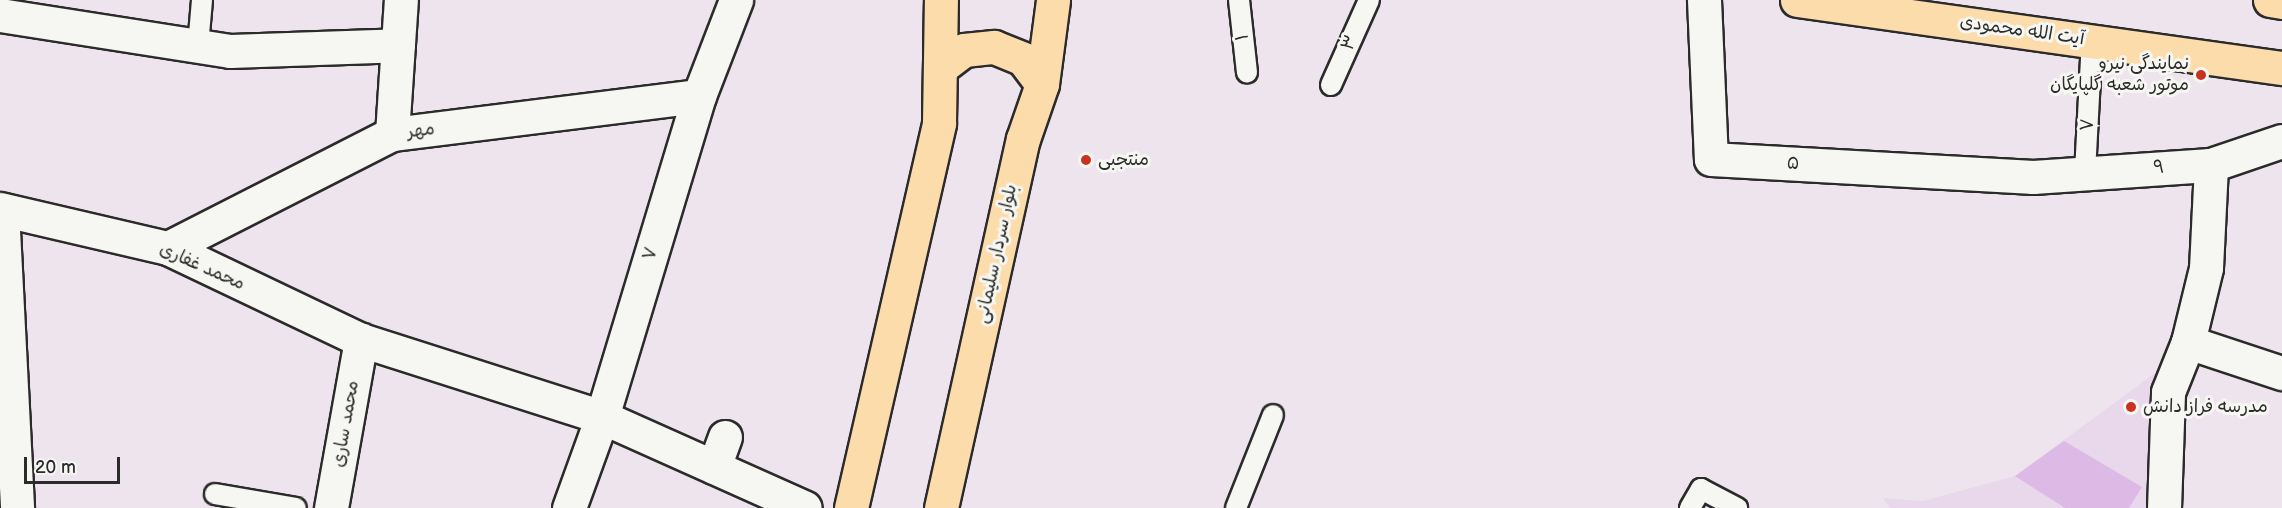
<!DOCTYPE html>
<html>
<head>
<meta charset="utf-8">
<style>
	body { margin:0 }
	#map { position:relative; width:2282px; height:508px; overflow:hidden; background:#eee4ee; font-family:"Balsamiq Sans","Playpen Sans Arabic",sans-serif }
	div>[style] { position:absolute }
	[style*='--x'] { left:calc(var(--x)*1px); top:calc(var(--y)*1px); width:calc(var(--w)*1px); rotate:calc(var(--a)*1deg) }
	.built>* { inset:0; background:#e9d7eb }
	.building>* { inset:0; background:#ddbae5 }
	.roads { filter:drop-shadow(2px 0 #2b2b2b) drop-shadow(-2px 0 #2b2b2b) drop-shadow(0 2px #2b2b2b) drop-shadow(0 -2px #2b2b2b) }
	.service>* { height:20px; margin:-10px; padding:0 10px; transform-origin:10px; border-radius:10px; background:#f6f6f2 }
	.minor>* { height:33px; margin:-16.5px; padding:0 16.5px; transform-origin:16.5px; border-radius:16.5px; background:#f6f6f2 }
	.trunk>* { height:33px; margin:-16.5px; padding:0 16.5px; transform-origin:16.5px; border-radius:16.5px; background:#fddcac }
	.dots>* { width:16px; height:16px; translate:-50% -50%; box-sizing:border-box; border:3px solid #f6f6f2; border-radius:50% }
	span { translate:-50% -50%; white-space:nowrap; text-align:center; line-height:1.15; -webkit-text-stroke:6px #f6f6f2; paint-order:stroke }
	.street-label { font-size:18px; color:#2b2b2b }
	.poi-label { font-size:18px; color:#2b2b2b }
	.right { translate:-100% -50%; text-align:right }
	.left { translate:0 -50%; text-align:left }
	.scale { position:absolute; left:24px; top:457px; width:96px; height:27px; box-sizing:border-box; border:3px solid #2b2b2b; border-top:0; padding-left:8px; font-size:18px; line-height:21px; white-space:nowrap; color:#2b2b2b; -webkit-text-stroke:4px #f6f6f2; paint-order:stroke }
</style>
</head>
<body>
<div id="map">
	<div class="built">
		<div style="clip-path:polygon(2155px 373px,2150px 508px,1890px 508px,1883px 498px,1923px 501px,2015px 476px)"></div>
	</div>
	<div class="building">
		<div style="clip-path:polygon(2064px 441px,2142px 487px,2129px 508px,2065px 508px,2015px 476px)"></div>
	</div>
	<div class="roads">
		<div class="service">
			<div style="--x:1239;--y:0;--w:73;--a:83.7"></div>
			<div style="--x:198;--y:46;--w:46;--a:-85"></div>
			<div style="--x:1331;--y:85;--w:93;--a:-65.9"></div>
			<div style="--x:2085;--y:173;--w:132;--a:-87"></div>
			<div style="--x:215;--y:494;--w:82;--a:9.8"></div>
			<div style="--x:1236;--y:508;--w:100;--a:-68.3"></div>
			<div style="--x:1690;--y:508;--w:22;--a:-60"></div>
			<div style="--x:1701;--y:489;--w:41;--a:27.8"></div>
		</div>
		<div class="minor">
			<div style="--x:1704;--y:0;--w:159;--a:87.5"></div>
			<div style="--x:1711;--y:159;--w:323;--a:3.2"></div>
			<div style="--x:2033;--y:177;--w:178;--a:-3.9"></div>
			<div style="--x:2211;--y:165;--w:75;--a:-18.7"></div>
			<div style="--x:0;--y:15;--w:233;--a:8.9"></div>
			<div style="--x:230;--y:51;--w:168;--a:-2"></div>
			<div style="--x:392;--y:134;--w:134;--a:-86.2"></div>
			<div style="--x:0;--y:209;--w:172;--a:13.1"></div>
			<div style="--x:168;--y:248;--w:214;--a:25.5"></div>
			<div style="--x:361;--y:340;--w:253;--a:17.7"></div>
			<div style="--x:602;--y:417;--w:222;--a:24.1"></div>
			<div style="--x:2;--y:210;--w:298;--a:87.1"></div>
			<div style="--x:168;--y:248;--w:251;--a:-27"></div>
			<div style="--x:392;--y:134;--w:309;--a:-7.1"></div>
			<div style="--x:2188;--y:342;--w:99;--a:18.3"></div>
			<div style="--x:714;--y:467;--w:32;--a:-70"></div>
			<div style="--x:331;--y:508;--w:171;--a:-79.9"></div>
			<div style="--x:569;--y:508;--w:97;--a:-70.1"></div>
			<div style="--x:602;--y:417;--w:335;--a:-73.2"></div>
			<div style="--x:699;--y:96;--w:103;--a:-68.9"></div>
			<div style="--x:2164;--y:508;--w:116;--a:-88"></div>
			<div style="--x:2168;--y:392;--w:54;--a:-68.2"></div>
			<div style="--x:2188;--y:342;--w:76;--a:-76.3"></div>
			<div style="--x:2206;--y:268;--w:103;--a:-87.2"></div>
		</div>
		<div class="trunk">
			<div style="--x:1797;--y:0;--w:490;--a:8"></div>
			<div style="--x:2270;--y:0;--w:12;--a:9"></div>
			<div style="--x:940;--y:68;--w:30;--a:-37"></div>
			<div style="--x:964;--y:50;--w:30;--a:-6"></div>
			<div style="--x:994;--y:47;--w:31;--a:22"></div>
			<div style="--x:1023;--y:59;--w:31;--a:53"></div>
			<div style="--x:851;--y:508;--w:395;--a:-77.1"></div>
			<div style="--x:939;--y:123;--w:123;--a:-89.1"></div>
			<div style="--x:941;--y:508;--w:378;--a:-77.5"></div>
			<div style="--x:1023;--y:139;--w:58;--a:-70.9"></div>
			<div style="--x:1042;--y:84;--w:85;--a:-82.5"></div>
		</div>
	</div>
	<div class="dots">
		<div style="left:2201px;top:75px;background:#c8321e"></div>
		<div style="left:1086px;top:160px;background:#c8321e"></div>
		<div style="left:2131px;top:407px;background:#c8321e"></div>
	</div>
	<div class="street-label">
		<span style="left:2022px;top:31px;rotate:8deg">آیت الله محمودی</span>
		<span style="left:1243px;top:37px;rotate:-97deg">۱</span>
		<span style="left:1350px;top:43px;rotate:-66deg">۳</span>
		<span style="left:2088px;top:125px;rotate:-87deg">۷</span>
		<span style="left:421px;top:131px;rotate:-7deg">مهر</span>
		<span style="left:1793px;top:164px;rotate:3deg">۵</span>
		<span style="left:2159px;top:168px;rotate:-4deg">۹</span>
		<span style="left:651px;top:254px;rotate:-73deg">۷</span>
		<span style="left:997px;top:254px;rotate:-78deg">بلوار سردار سلیمانی</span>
		<span style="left:202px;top:267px;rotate:24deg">محمد غفاری</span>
		<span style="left:346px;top:424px;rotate:-80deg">محمد ساری</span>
	</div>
	<div class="poi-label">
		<span class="right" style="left:2189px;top:75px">نمایندگی نیرو<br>موتور شعبه گلپايگان</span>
		<span class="left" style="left:1098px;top:160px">منتجبی</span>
		<span class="left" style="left:2143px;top:407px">مدرسه فراز دانش</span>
	</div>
	<div class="scale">20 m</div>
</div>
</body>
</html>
